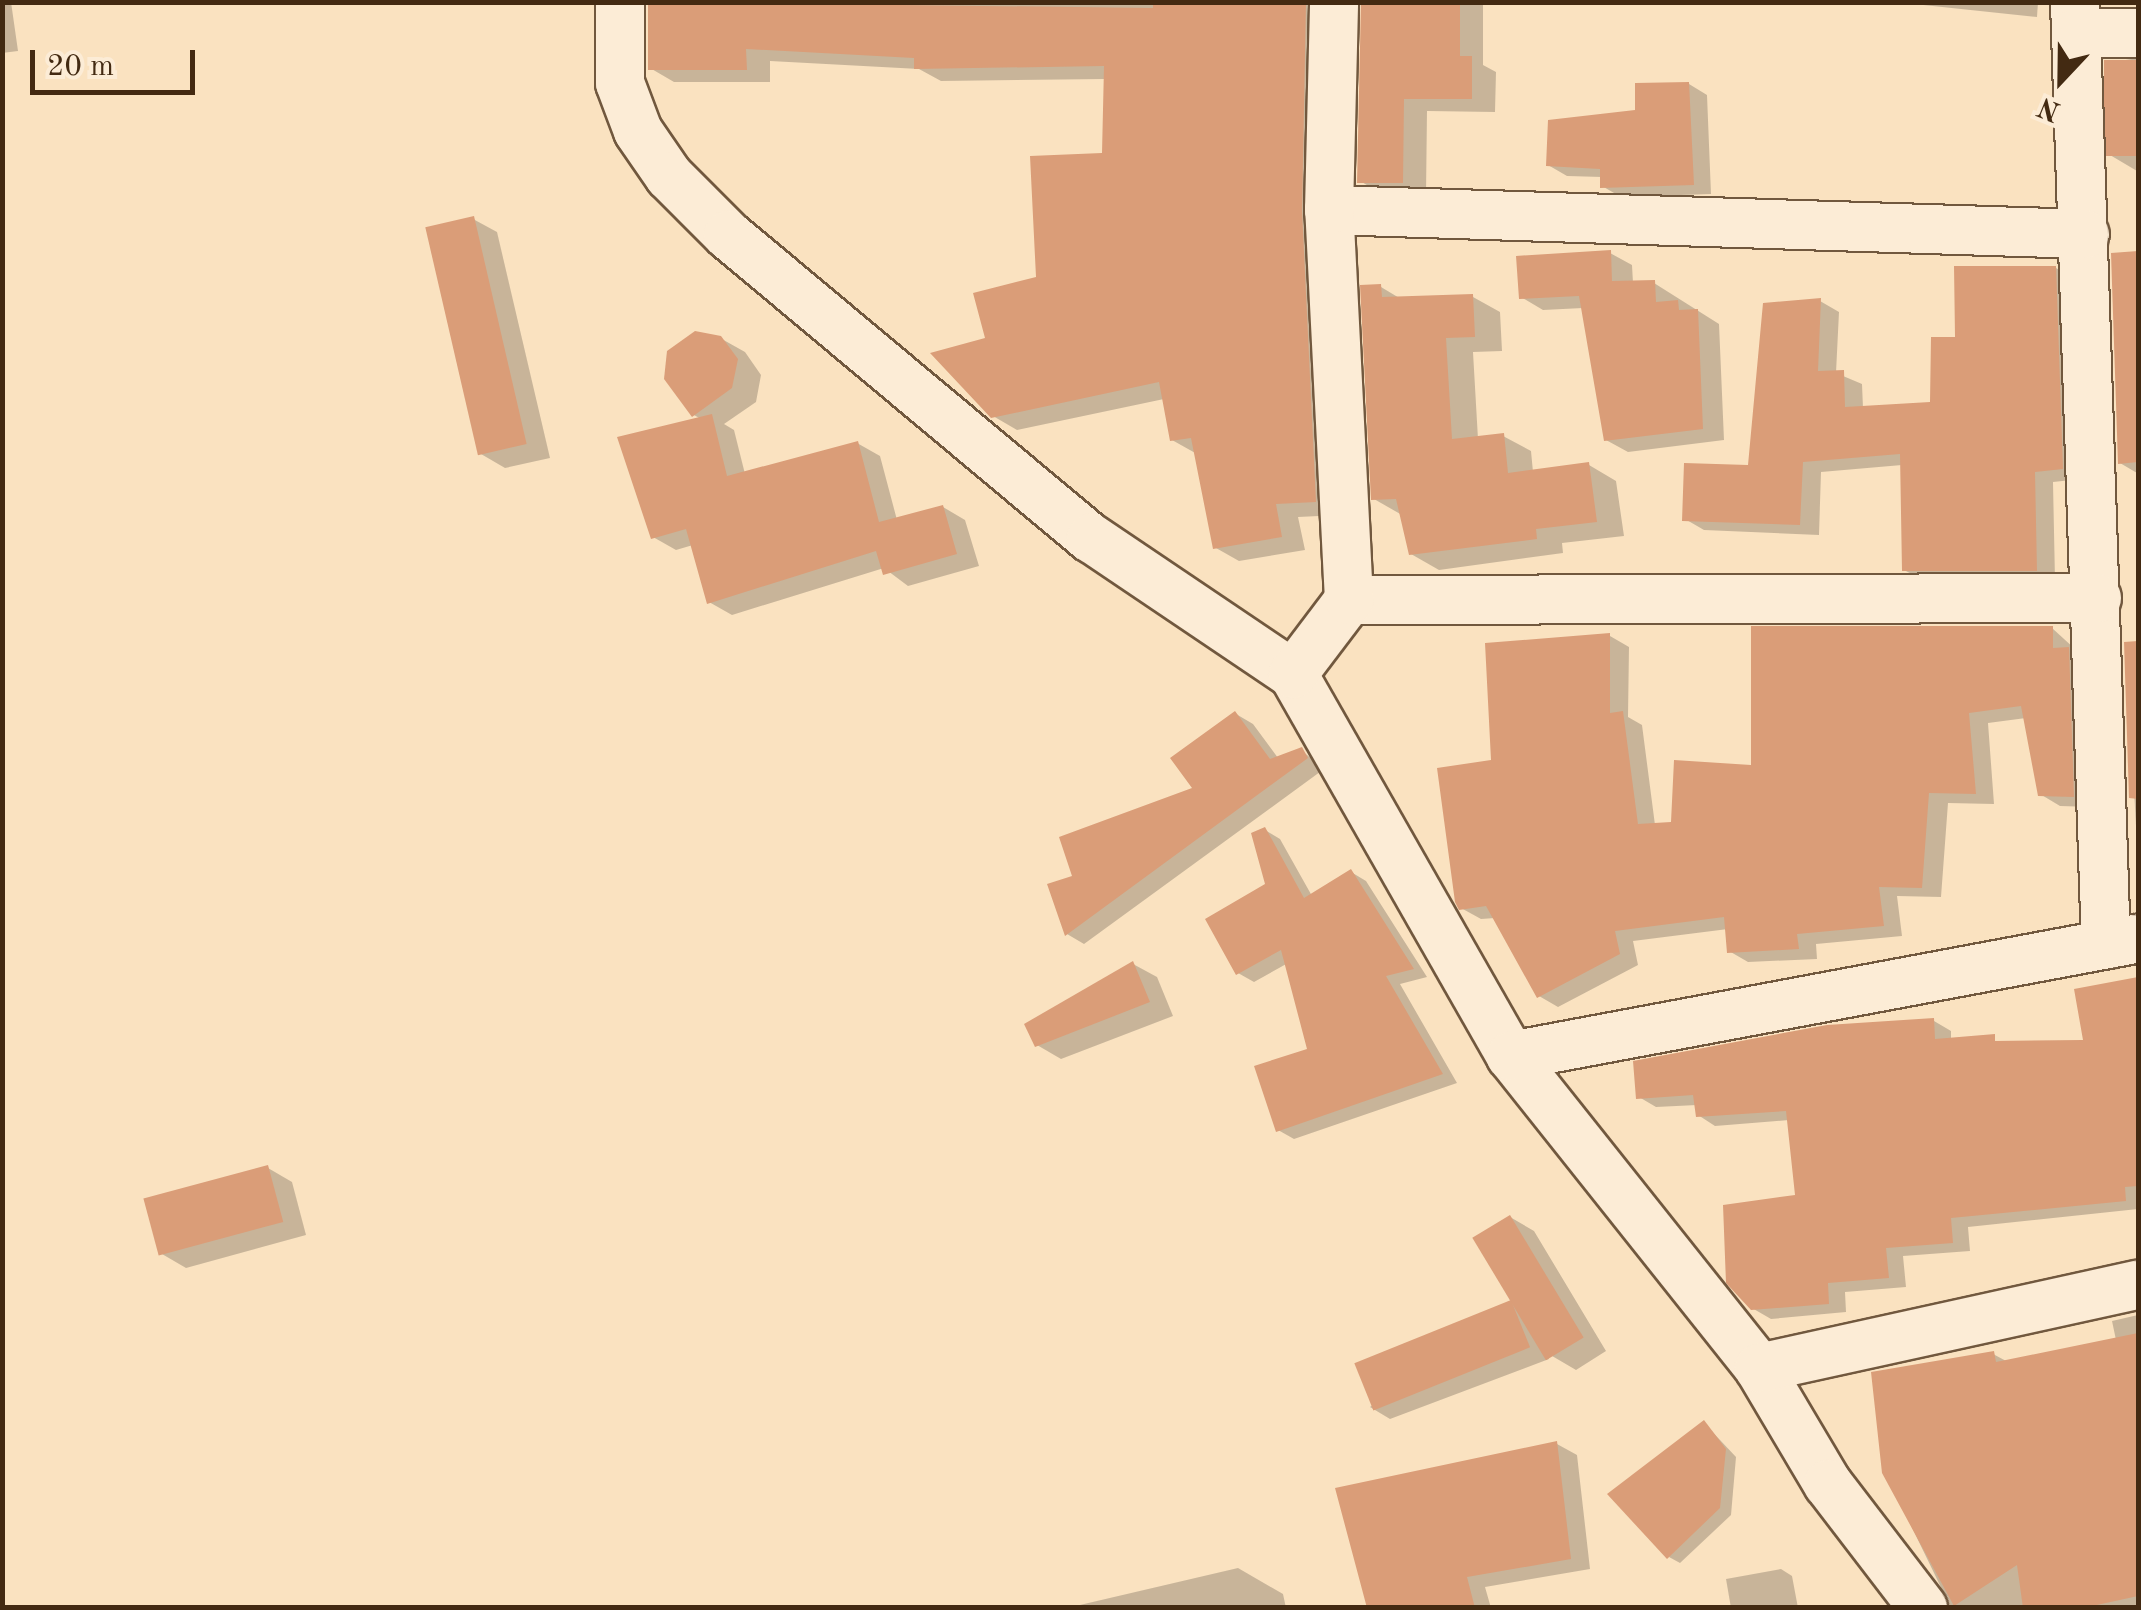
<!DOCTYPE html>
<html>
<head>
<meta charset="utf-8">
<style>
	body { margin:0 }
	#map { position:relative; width:2141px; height:1610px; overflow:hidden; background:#fae2c0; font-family:"Old Standard TT",serif }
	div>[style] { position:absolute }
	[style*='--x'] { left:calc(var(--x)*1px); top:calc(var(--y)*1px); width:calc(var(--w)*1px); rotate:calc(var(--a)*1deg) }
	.shadow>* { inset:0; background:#0003 }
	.building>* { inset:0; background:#da9d78; transform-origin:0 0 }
	.roads { filter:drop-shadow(2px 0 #71583e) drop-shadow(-2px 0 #71583e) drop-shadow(0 2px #71583e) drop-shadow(0 -2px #71583e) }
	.minor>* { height:48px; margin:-24px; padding:0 24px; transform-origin:24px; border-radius:24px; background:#fcecd6 }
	span { translate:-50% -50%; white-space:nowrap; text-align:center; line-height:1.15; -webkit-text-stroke:10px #fcecd6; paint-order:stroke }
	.frame { position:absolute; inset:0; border:5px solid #432a12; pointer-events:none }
	.north { position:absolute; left:2011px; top:30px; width:100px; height:100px; -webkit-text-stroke:8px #fcecd6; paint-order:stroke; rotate:202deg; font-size:28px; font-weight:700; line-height:40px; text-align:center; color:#432a12 }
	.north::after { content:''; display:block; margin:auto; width:35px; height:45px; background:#432a12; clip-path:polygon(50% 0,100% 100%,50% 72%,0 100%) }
	.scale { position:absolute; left:30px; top:50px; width:165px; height:45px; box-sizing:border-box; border:5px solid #432a12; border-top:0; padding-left:12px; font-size:30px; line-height:35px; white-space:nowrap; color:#432a12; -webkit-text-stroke:8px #fcecd6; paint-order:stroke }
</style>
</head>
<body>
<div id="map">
	<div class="shadow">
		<div style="clip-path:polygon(2px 2px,11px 2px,18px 51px,2px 53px)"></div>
		<div style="clip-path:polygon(650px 2px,1334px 2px,1340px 515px,1298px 517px,1305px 550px,1239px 561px,1216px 548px,1197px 454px,1172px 440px,1164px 399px,1017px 430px,993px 416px,988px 340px,1039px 279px,1104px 156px,1106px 79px,941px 81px,919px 69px,770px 61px,770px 82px,674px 82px,650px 68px)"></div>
		<div style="clip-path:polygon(1364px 2px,1483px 2px,1483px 65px,1496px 72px,1495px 112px,1427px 111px,1426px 195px,1384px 195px,1360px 181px)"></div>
		<div style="clip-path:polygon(1895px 2px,2038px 2px,2037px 17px)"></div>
		<div style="clip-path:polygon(2138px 58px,2138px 170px,2137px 171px,2110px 155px,2107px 63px)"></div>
		<div style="clip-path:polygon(1689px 84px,1707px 95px,1711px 194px,1621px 197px,1602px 186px,1602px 177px,1567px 176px,1548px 165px)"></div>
		<div style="clip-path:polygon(473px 219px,497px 232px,550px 458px,505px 468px,481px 454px)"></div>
		<div style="clip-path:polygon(1610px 253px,1632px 265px,1633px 283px,1654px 283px,1719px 324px,1724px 440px,1628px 452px,1606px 440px,1583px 308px,1543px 310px,1521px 297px)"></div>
		<div style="clip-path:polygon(2138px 253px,2138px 489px,2137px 473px,2120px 463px,2113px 255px)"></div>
		<div style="clip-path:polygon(2056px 268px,2074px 279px,2081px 479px,2053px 482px,2055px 580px,1923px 580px,1904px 570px,1902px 465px,1821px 472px,1819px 535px,1704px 530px,1685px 519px,1750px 468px,1820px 301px,1839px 312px,1836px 373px,1862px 384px,1863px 408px,1932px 404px)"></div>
		<div style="clip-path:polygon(1381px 287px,1401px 299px,1473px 297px,1500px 312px,1502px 351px,1473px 352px,1478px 439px,1503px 436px,1531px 451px,1533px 472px,1589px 465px,1616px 481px,1624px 536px,1562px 543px,1563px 553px,1439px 570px,1411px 554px,1402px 515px,1374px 499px)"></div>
		<div style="clip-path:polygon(720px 338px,745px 352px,761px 375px,756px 402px,724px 424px,734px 430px,745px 474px,857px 443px,880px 456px,897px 520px,943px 507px,965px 520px,979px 566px,908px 586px,884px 568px,732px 615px,709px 602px,693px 545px,676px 550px,653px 537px,701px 419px,694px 415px)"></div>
		<div style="clip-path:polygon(2052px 628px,2087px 660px,2092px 807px,2060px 806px,2040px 794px,2026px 718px,1988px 723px,1994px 804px,1948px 803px,1941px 897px,1897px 896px,1902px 936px,1816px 944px,1817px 959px,1748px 962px,1729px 951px,1728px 929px,1633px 941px,1638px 965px,1558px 1007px,1539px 996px,1495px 918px,1481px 919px,1461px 908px,1494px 763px,1610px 636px,1629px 647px,1628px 717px,1642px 725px,1655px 825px,1674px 825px,1754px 767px)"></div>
		<div style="clip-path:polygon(2138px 644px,2138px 862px,2126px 645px)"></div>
		<div style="clip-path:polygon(1236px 714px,1253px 724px,1278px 758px,1301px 750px,1324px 769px,1084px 944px,1067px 934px,1075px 878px,1196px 789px)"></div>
		<div style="clip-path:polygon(1265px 830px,1280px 839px,1312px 896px,1351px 872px,1366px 881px,1427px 977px,1400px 984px,1457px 1083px,1294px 1139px,1278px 1130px,1310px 1050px,1288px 963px,1254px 982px,1238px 973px,1268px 886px)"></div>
		<div style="clip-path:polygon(1133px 964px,1157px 977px,1173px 1016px,1061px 1059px,1037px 1045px)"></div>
		<div style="clip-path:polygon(2138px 980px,2138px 1209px,1968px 1227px,1970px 1251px,1903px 1256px,1906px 1287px,1845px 1292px,1846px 1312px,1771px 1319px,1752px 1308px,1797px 1198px,1789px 1120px,1715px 1126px,1698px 1115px,1697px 1105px,1656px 1107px,1639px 1097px,1934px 1021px,1951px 1031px,1951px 1040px,2086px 1043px,2076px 991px)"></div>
		<div style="clip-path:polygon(268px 1168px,292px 1182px,306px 1235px,186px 1268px,162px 1254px)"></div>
		<div style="clip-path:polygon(1510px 1217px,1534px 1231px,1606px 1351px,1576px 1370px,1547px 1353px,1549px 1359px,1390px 1419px,1370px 1407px,1511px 1302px,1521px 1308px)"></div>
		<div style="clip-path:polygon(2138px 1315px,2138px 1606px,1951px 1608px,1885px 1472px,1993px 1354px,2008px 1362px,2116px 1340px,2112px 1321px)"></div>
		<div style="clip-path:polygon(1704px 1423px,1736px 1457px,1731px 1515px,1680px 1563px,1669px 1557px)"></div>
		<div style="clip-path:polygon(1557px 1444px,1577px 1455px,1590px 1569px,1485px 1587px,1491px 1608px,1369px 1608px)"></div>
		<div style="clip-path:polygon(1238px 1568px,1283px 1594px,1286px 1608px,1067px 1608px)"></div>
		<div style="clip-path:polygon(1781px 1569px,1792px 1576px,1798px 1608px,1731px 1608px,1726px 1579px)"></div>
	</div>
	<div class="building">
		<div style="clip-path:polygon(648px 2px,1153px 8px,1153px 2px,1306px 2px,1302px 211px,1316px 502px,1276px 504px,1282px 537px,1213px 549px,1191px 438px,1170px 441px,1159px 382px,991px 418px,930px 353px,985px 338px,973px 293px,1036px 277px,1030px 156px,1102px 153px,1104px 66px,914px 69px,914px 58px,746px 49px,747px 70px,648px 70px)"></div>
		<div style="clip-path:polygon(1361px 2px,1460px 2px,1460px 56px,1472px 56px,1472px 99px,1404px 99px,1403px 183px,1357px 183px)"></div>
		<div style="left:2104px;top:60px;width:34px;height:96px"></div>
		<div style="clip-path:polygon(1689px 82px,1694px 185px,1600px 188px,1600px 169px,1546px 166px,1548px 120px,1635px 110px,1635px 83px)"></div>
		<div style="left:474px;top:216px;width:234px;height:50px;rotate:77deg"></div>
		<div style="clip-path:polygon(1611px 250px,1612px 281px,1655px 280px,1656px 302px,1678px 300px,1679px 310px,1698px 309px,1703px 429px,1604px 441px,1579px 296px,1519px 299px,1516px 256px)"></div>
		<div style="clip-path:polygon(2138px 251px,2138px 462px,2118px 464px,2111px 253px)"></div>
		<div style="clip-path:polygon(1954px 266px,2056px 266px,2063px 469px,2035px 472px,2037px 571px,1902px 571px,1900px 454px,1803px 462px,1800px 525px,1682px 521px,1684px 463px,1748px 465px,1763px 303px,1821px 298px,1818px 371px,1844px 370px,1845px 407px,1930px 402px,1931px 337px,1955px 337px)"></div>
		<div style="clip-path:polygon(1381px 284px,1382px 297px,1473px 294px,1475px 337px,1446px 338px,1452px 439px,1504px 433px,1508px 473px,1589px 462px,1597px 522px,1536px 529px,1537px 539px,1409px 555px,1396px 499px,1371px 500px,1360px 285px)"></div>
		<div style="clip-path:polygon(695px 331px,721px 336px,738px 359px,732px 388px,692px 417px,664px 379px,667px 351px)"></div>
		<div style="clip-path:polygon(712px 414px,727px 476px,858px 441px,879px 522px,943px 505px,957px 554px,883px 575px,876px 551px,707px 604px,686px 529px,651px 539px,617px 437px)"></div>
		<div style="clip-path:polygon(1751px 626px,2053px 626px,2053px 648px,2069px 647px,2074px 797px,2038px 796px,2021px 706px,1969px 713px,1976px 794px,1929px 793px,1922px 888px,1879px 887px,1884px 926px,1797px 934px,1799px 949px,1727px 953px,1724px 917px,1615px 931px,1620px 954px,1537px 998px,1486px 906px,1459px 910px,1455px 902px,1437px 768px,1491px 760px,1485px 643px,1610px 633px,1610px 713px,1623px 711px,1638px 824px,1671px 822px,1674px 760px,1751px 765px)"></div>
		<div style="clip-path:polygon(2138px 641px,2138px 799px,2129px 798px,2124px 642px)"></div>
		<div style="clip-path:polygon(1235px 711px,1270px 759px,1302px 747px,1308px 758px,1065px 936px,1047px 884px,1072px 876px,1059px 837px,1192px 788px,1170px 758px)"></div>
		<div style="clip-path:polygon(1265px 827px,1304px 898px,1351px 869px,1414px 969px,1386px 976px,1443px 1074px,1276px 1132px,1254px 1066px,1307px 1049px,1281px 950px,1236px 975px,1205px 919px,1265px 884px,1251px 833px)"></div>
		<div style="clip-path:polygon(1133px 961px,1150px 1002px,1035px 1047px,1024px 1024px)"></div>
		<div style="clip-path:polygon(2138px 977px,2138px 1186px,2125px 1187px,2126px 1201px,1951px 1218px,1953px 1243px,1886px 1248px,1889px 1278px,1828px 1283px,1829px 1304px,1751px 1310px,1726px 1283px,1723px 1205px,1795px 1195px,1786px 1111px,1696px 1117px,1693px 1095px,1636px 1099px,1633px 1061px,1827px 1025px,1934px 1018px,1935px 1039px,1995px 1034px,1995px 1041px,2083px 1040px,2074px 989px)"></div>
		<div style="left:268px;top:1165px;width:59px;height:129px;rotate:75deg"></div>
		<div style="left:1510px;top:1215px;width:143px;height:44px;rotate:59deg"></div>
		<div style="left:1511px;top:1300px;width:51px;height:169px;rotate:68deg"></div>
		<div style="clip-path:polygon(2138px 1333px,2138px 1596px,2083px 1608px,2023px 1608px,2017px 1565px,1954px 1606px,1882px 1473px,1871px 1372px,1994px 1351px,1996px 1362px)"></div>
		<div style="clip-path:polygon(1704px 1420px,1726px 1449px,1720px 1508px,1667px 1559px,1607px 1494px)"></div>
		<div style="clip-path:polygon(1557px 1441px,1571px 1559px,1467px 1577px,1475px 1608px,1367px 1608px,1335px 1488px)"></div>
	</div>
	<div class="roads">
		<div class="minor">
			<div style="--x:620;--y:2;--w:81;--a:90"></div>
			<div style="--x:620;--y:83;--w:51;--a:69.4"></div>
			<div style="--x:638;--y:131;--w:55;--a:55.4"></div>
			<div style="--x:669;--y:176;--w:83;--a:45"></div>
			<div style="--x:728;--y:235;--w:473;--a:39.9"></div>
			<div style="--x:1091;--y:538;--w:244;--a:34"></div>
			<div style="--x:1293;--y:674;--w:440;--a:60.3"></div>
			<div style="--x:1511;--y:1056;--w:399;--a:51.5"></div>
			<div style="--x:1759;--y:1368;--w:135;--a:59.3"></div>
			<div style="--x:1828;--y:1484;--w:156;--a:52.5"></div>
			<div style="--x:2075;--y:2;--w:943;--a:88.12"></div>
			<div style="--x:2076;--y:33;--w:62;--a:0"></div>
			<div style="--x:1329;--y:210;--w:756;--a:1.82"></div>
			<div style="--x:1349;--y:600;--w:748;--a:-0.15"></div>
			<div style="--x:1293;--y:674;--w:93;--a:-52.9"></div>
			<div style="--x:1349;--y:600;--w:391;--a:-92.9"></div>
			<div style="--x:1329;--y:210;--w:208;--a:-88.6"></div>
			<div style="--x:1511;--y:1056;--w:635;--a:-10.62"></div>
			<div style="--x:1759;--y:1368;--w:388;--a:-12.4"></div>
		</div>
	</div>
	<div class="frame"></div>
	<div class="north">N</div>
	<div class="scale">20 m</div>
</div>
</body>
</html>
